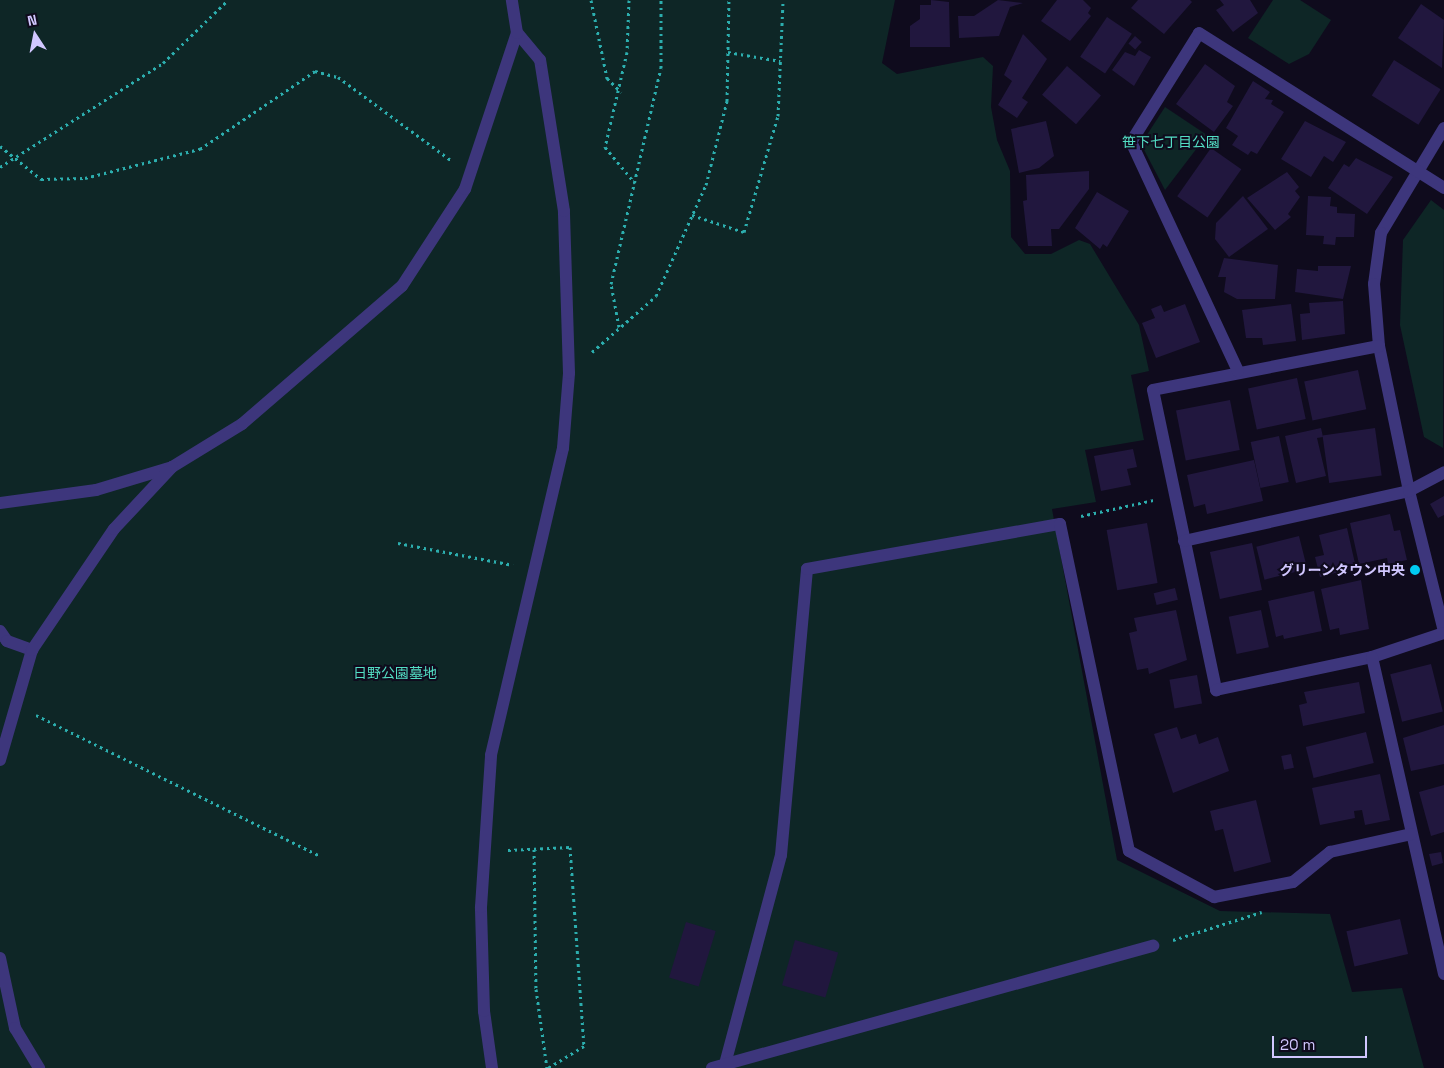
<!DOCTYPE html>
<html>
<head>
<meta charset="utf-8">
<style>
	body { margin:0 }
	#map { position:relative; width:1444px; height:1068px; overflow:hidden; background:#0f0b1d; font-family:"Space Grotesk","Noto Sans JP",sans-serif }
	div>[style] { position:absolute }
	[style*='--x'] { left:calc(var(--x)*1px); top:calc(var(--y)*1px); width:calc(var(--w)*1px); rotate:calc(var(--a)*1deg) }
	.green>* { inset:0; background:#0e2626 }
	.building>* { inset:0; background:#21173e; transform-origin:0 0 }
	.path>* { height:3px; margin-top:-1.5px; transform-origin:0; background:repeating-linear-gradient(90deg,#2caeae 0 2.5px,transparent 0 6.5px) }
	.minor>* { height:12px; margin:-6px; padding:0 6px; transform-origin:6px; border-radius:6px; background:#3d367c }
	.dots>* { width:14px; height:14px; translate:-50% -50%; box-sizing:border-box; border:2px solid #0f0b1d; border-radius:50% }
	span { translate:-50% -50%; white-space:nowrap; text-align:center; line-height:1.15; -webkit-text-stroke:4px #0f0b1d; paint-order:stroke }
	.park-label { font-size:14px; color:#53dec4 }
	.poi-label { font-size:14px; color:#d1c7ff; font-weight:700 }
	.right { translate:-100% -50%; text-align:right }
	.north { position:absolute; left:10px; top:10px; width:50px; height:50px; -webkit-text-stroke:4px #0f0b1d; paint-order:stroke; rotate:349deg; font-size:14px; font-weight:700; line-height:20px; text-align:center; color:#d1c7ff }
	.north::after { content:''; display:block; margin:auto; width:18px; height:22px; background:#d1c7ff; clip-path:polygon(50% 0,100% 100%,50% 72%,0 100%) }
	.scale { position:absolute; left:1272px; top:1036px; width:95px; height:22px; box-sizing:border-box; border:2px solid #d1c7ff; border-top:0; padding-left:6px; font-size:15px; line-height:18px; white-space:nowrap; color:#d1c7ff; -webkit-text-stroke:4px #0f0b1d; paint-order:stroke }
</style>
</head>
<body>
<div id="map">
	<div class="green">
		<div style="clip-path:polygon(0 0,895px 0,882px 63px,897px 74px,983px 57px,993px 66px,991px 107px,997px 140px,1010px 171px,1011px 237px,1025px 254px,1051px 254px,1079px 240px,1090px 244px,1139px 325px,1149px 371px,1131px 375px,1144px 440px,1085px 450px,1096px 502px,1052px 509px,1117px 860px,1220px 911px,1330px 914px,1352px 992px,1402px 988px,1424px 1068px,0 1068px)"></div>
		<div style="clip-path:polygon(1273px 0,1300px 0,1331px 20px,1309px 54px,1289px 64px,1248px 38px)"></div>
		<div style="clip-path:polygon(1165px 107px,1207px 135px,1165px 190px,1141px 144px)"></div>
		<div style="clip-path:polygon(1431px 200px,1444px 210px,1443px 448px,1424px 437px,1400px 325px,1403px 240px)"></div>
	</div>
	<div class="building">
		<div style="clip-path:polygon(931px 0,949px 2px,950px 47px,910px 47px,910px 26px,920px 19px,920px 5px,931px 5px)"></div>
		<div style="clip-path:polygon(998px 0,1023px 3px,1010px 7px,999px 36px,959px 38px,958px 16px,974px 16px)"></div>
		<div style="clip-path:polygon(1057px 0,1083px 0,1091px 8px,1088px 13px,1091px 16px,1070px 41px,1041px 21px)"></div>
		<div style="clip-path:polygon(1138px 0,1190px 0,1192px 2px,1164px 34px,1131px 8px)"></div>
		<div style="clip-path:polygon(1220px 0,1250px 0,1258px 13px,1233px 32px,1216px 10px,1224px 5px)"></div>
		<div style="clip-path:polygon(1421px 4px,1444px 20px,1442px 68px,1398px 38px)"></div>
		<div style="left:1107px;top:17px;width:30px;height:48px;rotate:34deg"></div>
		<div style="clip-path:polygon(1023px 34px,1047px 59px,1022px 98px,1028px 102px,1017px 118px,998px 105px,1012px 81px,1004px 75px)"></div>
		<div style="left:1135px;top:36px;width:9px;height:10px;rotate:41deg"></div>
		<div style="clip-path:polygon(1139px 50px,1151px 57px,1134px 86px,1112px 70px,1125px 52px,1135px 56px)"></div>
		<div style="left:1394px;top:60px;width:55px;height:42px;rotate:32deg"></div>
		<div style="clip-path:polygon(1205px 64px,1235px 86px,1227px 102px,1233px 106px,1214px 132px,1176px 104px)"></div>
		<div style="left:1067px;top:66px;width:45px;height:38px;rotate:41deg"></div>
		<div style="clip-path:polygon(1253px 81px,1270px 92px,1265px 99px,1273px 100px,1271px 104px,1284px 112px,1257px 154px,1251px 151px,1248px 155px,1232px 145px,1238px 136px,1226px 128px)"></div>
		<div style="clip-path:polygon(1046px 121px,1054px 156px,1039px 168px,1019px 173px,1011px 129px)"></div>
		<div style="clip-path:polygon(1305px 121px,1346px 142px,1333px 162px,1324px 156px,1311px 177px,1281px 159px)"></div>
		<div style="left:1211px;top:148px;width:37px;height:59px;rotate:35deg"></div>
		<div style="clip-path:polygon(1356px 158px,1393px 177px,1367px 214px,1328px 188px,1344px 164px,1349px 167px)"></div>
		<div style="clip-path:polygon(1089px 171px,1089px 189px,1059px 229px,1051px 229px,1052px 246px,1028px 246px,1023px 201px,1027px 200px,1026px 175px)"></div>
		<div style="clip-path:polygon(1287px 172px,1299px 187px,1295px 191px,1300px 197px,1288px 214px,1291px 217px,1275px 230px,1247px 198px)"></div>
		<div style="clip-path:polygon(1097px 192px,1129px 211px,1107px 247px,1103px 244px,1100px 249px,1075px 228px)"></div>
		<div style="clip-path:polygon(1243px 196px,1268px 229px,1229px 257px,1215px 239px,1216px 223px)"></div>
		<div style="clip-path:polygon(1308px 196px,1331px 197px,1330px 206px,1337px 207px,1337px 213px,1355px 214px,1354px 237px,1336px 237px,1335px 245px,1323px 244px,1324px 236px,1306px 235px)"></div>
		<div style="clip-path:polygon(1224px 258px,1278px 265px,1275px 299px,1237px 299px,1224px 292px,1226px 277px,1218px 277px)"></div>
		<div style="clip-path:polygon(1318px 266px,1351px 266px,1343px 299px,1295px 292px,1297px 269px,1318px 271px)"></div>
		<div style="clip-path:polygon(1343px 301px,1345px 334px,1302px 340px,1300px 314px,1310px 313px,1309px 303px)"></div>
		<div style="clip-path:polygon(1185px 304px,1200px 342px,1156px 358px,1142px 323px,1155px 318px,1151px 309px,1161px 305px,1164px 312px)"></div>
		<div style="clip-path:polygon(1291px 304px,1296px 341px,1263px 345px,1262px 338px,1246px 338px,1242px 310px)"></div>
		<div style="left:1358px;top:370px;width:40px;height:55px;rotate:78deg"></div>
		<div style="left:1297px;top:378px;width:42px;height:50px;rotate:78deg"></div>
		<div style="left:1230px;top:400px;width:51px;height:55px;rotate:79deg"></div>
		<div style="clip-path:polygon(1321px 428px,1323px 437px,1317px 438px,1326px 476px,1296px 483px,1285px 436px)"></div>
		<div style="left:1375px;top:428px;width:48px;height:53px;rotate:82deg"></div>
		<div style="left:1279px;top:436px;width:47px;height:29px;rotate:78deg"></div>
		<div style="clip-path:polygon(1133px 449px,1137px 467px,1127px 469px,1131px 485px,1101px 491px,1094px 456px)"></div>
		<div style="clip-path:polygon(1254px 460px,1263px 501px,1207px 514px,1205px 504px,1194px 507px,1187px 475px)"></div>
		<div style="clip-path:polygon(1444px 496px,1444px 515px,1438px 518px,1430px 504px)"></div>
		<div style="clip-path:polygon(1390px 514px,1394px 531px,1400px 530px,1407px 560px,1388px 564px,1387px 558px,1359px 564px,1350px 523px)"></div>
		<div style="left:1147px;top:523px;width:61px;height:41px;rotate:80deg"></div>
		<div style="clip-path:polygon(1347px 528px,1356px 568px,1320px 577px,1315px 557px,1324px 555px,1319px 535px)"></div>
		<div style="left:1299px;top:536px;width:34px;height:44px;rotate:76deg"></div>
		<div style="left:1252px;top:543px;width:48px;height:43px;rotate:78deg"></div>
		<div style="clip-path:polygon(1361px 580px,1369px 629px,1340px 635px,1339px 628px,1330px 630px,1321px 589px)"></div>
		<div style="left:1175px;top:588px;width:12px;height:22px;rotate:76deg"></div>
		<div style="clip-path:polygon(1314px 591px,1322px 631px,1284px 639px,1283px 635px,1276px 637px,1268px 601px)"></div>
		<div style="clip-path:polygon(1176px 610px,1187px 660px,1149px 674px,1148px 668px,1137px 670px,1129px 633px,1137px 631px,1134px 618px)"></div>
		<div style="left:1261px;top:610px;width:38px;height:33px;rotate:78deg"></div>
		<div style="left:1431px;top:664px;width:49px;height:42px;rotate:76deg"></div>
		<div style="left:1197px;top:675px;width:29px;height:28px;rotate:80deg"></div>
		<div style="clip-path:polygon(1359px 682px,1365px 713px,1303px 726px,1299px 705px,1307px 703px,1304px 692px)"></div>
		<div style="clip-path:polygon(1444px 725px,1444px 764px,1411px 771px,1403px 738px)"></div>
		<div style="clip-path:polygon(1177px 727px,1181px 739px,1196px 734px,1199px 744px,1218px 737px,1229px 771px,1173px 793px,1154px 734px)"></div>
		<div style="left:1366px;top:732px;width:32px;height:62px;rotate:76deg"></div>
		<div style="left:1291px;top:754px;width:14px;height:10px;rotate:78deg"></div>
		<div style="clip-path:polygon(1380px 774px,1390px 820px,1365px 825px,1362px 810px,1354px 811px,1355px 818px,1320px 825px,1312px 788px)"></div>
		<div style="clip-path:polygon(1444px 785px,1444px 832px,1431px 836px,1419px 792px)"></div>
		<div style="clip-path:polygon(1256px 800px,1271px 862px,1234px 872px,1223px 829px,1215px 831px,1210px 811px)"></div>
		<div style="clip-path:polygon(1441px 852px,1443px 863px,1432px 866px,1429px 854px)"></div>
		<div style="left:1400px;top:919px;width:36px;height:55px;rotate:77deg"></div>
		<div style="left:686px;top:922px;width:31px;height:58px;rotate:17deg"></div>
		<div style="left:795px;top:940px;width:45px;height:47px;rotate:16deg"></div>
	</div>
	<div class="path">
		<div style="--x:591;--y:0;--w:80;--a:78.4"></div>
		<div style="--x:607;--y:78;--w:20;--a:45"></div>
		<div style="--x:629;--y:0;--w:52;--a:92.2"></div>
		<div style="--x:627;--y:52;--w:98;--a:103"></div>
		<div style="--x:605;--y:147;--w:47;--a:50.2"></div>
		<div style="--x:728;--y:52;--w:53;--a:9.8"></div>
		<div style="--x:0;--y:146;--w:53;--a:38.8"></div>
		<div style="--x:41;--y:179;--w:44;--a:-1.3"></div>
		<div style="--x:85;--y:178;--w:119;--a:-14.2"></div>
		<div style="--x:200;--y:149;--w:139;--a:-34.1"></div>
		<div style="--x:315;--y:71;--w:24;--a:15"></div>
		<div style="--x:338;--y:77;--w:142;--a:36.4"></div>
		<div style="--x:0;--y:167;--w:193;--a:-32.5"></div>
		<div style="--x:163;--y:63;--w:91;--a:-44.1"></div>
		<div style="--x:692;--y:215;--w:55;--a:18.1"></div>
		<div style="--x:744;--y:232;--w:121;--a:-73.7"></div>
		<div style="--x:778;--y:116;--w:116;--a:-87.5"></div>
		<div style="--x:619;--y:327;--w:44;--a:-100.5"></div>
		<div style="--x:611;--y:284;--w:222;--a:-77"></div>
		<div style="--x:661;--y:68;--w:68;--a:-90"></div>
		<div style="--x:592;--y:352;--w:85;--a:-41.2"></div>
		<div style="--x:656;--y:296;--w:122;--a:-65.8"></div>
		<div style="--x:706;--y:185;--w:87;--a:-76"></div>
		<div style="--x:727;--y:101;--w:101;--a:-88.9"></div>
		<div style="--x:1081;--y:516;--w:75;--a:-12.4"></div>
		<div style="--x:398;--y:543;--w:117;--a:10.8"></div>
		<div style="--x:36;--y:715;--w:317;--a:26.4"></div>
		<div style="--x:534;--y:849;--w:140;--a:89.2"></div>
		<div style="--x:536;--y:989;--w:80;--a:82.1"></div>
		<div style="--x:508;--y:850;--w:62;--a:-2.8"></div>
		<div style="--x:570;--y:847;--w:199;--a:86"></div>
		<div style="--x:584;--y:1046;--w:42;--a:148.6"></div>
		<div style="--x:1173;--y:940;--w:93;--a:-17.5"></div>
	</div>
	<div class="minor">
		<div style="--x:1444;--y:128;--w:122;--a:121"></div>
		<div style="--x:1381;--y:233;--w:51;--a:97.8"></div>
		<div style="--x:1374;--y:284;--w:62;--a:85.4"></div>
		<div style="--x:1379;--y:346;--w:148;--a:78.3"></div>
		<div style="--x:1409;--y:491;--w:144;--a:76"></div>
		<div style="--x:1379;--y:346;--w:230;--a:169"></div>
		<div style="--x:1153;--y:390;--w:307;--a:78.1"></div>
		<div style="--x:1216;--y:690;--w:159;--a:-11.9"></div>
		<div style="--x:1372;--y:657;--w:76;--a:-18.4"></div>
		<div style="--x:1238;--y:371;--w:253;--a:-115"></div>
		<div style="--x:1131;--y:142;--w:128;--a:-58"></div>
		<div style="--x:1199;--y:33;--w:290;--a:32.3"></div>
		<div style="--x:0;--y:503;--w:97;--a:-7.7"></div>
		<div style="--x:96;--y:490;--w:79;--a:-16.8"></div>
		<div style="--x:172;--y:467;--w:82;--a:-31.6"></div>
		<div style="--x:242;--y:424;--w:211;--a:-40.8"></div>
		<div style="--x:402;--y:286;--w:116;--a:-57"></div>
		<div style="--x:465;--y:189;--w:164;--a:-71.6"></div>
		<div style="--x:1184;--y:541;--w:230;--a:-12.5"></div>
		<div style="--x:1409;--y:491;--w:40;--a:-28"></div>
		<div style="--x:0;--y:631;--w:12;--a:55"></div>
		<div style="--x:7;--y:641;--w:27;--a:20"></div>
		<div style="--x:1372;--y:657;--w:325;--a:77.2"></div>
		<div style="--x:0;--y:760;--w:115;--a:-73.8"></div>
		<div style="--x:32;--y:650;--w:146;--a:-55.9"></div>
		<div style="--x:114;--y:529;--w:85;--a:-46.9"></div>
		<div style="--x:0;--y:958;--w:72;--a:77.9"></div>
		<div style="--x:15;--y:1028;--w:47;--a:59"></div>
		<div style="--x:725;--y:1064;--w:216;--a:-75"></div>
		<div style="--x:781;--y:855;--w:287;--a:-84.8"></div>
		<div style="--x:807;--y:569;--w:257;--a:-10.1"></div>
		<div style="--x:1060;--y:524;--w:334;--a:78.1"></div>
		<div style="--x:1129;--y:851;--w:97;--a:28.4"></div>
		<div style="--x:1214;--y:897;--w:80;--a:-10.8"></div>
		<div style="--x:1293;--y:882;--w:48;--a:-39"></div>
		<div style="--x:1330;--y:852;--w:83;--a:-12.5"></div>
		<div style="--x:492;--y:1068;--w:58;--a:-98"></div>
		<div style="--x:484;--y:1011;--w:104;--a:-91.7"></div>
		<div style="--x:481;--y:907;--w:152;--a:-86.2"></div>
		<div style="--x:491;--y:755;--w:315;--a:-76.8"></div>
		<div style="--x:563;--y:448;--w:75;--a:-85.4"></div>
		<div style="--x:569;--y:373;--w:162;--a:-91.8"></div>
		<div style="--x:564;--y:211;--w:153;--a:-99"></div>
		<div style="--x:540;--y:60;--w:35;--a:-130"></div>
		<div style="--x:517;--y:33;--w:33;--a:-99"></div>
		<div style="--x:712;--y:1068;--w:458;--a:-15.5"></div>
	</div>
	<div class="dots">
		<div style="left:1415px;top:570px;background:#00cbf2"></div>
	</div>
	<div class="park-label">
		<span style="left:1171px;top:142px">笹下七丁目公園</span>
		<span style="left:395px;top:673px">日野公園墓地</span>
	</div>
	<div class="poi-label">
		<span class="right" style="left:1405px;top:570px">グリーンタウン中央</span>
	</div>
	<div class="north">N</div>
	<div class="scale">20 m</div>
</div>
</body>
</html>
